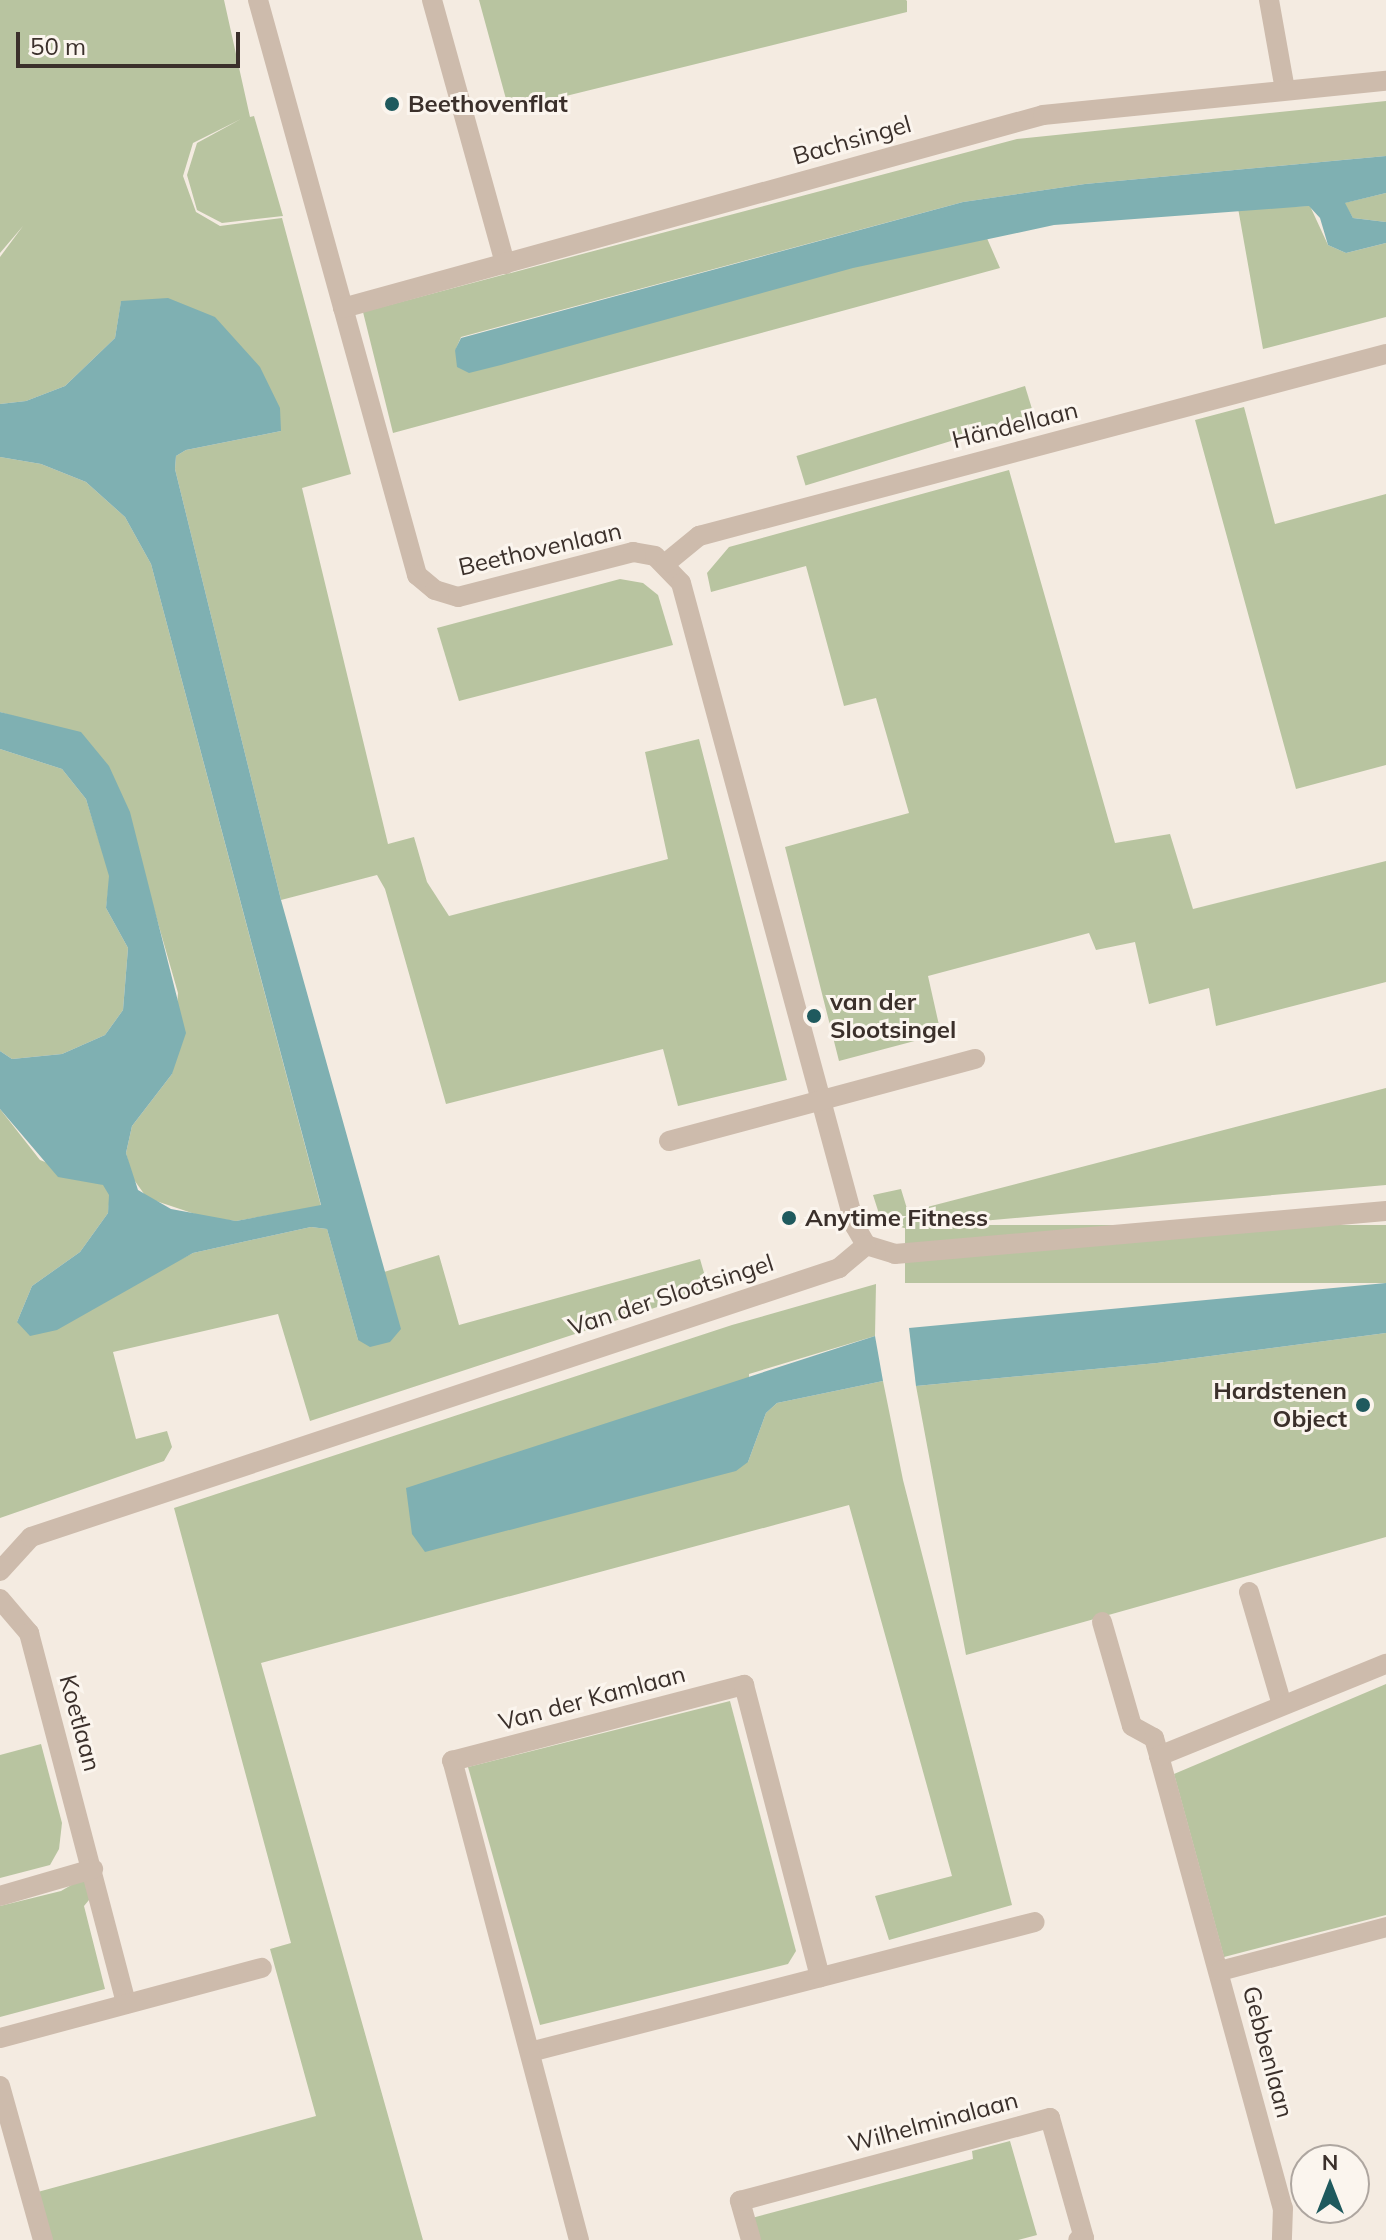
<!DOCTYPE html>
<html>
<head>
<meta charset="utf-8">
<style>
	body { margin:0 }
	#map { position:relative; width:1386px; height:2240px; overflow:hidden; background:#f4ebe1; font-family:Mulish,sans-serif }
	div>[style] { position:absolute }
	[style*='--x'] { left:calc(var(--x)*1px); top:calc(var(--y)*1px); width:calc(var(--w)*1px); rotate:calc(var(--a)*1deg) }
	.green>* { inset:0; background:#b8c4a0; transform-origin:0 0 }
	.water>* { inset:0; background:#7fb0b2 }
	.minor>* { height:20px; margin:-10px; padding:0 10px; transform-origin:10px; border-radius:10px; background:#cdbbac }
	.dots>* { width:22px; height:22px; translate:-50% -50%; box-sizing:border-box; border:4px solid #fbf5ee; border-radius:50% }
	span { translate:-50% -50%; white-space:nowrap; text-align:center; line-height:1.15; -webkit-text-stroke:6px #fbf5ee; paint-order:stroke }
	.poi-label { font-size:24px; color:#3b302b; font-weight:700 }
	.left { translate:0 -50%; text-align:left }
	.right { translate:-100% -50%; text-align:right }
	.street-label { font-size:24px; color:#3b302b }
	.north { position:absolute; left:1290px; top:2144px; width:80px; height:80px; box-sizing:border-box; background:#fbf5ee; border:2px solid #aea6a0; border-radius:50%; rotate:0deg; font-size:22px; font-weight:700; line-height:32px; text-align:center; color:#3b302b }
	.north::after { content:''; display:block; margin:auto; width:28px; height:36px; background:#1f5a5e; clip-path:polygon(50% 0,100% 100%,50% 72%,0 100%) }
	.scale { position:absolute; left:16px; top:32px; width:224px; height:36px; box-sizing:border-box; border:4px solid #3b302b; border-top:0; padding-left:10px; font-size:24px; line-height:28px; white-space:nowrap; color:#3b302b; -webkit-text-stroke:6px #fbf5ee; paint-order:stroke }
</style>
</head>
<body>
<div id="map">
	<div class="green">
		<div style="clip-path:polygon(0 0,224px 0,250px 117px,254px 116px,283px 216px,222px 223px,197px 210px,187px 175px,197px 143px,241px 119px,193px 143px,183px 176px,196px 212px,220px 226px,282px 218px,351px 474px,302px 488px,388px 844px,414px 837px,427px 882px,449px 916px,668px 859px,645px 752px,699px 739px,787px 1080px,678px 1106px,663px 1049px,446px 1104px,385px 889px,377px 875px,281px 900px,175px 469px,176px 456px,186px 450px,281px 431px,121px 302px,115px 338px,65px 386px,26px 401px,0 404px,0 257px,23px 226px,0 253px)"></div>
		<div style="clip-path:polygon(479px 0,906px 0,907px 1px,907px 12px,509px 110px)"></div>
		<div style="clip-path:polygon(1386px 101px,1386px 156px,1085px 184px,963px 202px,461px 337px,455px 351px,986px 236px,1000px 268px,393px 433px,363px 312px,1017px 139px)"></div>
		<div style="clip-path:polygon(1386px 193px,1386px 222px,1353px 218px,1344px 203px)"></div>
		<div style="clip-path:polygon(1310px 206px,1328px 245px,1346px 253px,1386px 243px,1386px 317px,1263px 349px,1238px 208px)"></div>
		<div style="left:1025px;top:386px;width:31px;height:239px;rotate:73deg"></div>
		<div style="clip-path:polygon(1244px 407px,1275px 524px,1386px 494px,1386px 765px,1296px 789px,1195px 420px)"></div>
		<div style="clip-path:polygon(0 457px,41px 464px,86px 482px,125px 517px,151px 564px,321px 1206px,236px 1221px,204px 1217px,147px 1198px,132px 1177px,126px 1153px,132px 1126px,172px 1074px,178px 993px,148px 888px,36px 723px,0 712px)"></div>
		<div style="clip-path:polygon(1009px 470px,1115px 843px,1170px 834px,1193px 909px,1386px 861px,1386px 982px,1216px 1026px,1209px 988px,1149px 1004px,1135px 942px,1096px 950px,1089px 933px,928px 976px,941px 1034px,839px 1061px,785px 847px,909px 813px,876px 698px,844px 706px,806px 566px,711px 592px,707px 573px,729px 547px)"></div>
		<div style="clip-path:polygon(620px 579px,643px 583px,658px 595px,673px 645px,459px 701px,437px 628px)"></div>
		<div style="clip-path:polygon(0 749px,62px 769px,86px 799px,110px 876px,106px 908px,128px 948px,123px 1010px,105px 1035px,62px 1054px,12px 1059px,0 1051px)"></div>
		<div style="clip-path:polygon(1386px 1088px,1386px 1185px,904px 1228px,881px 1220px,873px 1195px,901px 1189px,908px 1212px)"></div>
		<div style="clip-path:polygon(0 1109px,40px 1160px,104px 1185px,110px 1195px,108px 1213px,80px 1252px,32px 1286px,17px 1322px,132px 1284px,193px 1253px,311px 1227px,327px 1229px,358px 1340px,400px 1329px,384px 1272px,439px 1255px,459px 1325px,700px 1259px,709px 1290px,310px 1421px,278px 1314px,113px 1352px,136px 1439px,167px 1431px,172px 1447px,164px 1461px,0 1518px)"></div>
		<div style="left:1386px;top:1225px;width:58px;height:481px;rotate:90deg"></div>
		<div style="clip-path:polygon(876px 1284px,875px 1336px,749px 1374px,748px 1462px,766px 1413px,777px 1403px,883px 1381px,903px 1480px,1012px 1905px,889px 1940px,875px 1896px,952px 1876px,849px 1505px,261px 1663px,423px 2240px,47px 2240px,34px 2193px,316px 2116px,270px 1949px,291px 1943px,174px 1508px,732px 1325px)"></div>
		<div style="clip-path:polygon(1386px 1333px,1386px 1537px,966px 1655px,916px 1386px,1157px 1363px)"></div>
		<div style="clip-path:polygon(1386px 1684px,1386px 1915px,1224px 1957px,1174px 1774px)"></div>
		<div style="clip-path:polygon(730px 1701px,796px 1951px,788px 1964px,540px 2025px,468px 1767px)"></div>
		<div style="clip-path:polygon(41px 1744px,62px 1823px,59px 1849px,50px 1865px,0 1878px,0 1755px)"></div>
		<div style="clip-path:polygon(87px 1876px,98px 1889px,84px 1906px,105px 1989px,0 2017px,0 1906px,61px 1891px)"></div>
		<div style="clip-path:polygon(1010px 2141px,1037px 2235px,1018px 2240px,758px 2240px,752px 2218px,973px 2159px,972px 2151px)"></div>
	</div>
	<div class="water">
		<div style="clip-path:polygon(1386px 156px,1386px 193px,1345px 203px,1353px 218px,1386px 222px,1386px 243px,1346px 253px,1328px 245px,1320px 218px,1309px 206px,1054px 225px,853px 268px,501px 365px,469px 373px,457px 367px,455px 350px,461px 338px,963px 202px,1085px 184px)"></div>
		<div style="clip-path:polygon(168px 298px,215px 317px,260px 367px,280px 408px,281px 431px,186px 450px,176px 456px,175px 469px,281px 900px,401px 1329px,390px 1342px,370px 1347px,358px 1340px,327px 1229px,311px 1227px,193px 1253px,57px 1330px,30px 1336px,17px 1322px,32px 1286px,80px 1252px,108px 1213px,109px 1195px,103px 1185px,58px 1177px,0 1109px,0 1051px,12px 1059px,62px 1054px,105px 1035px,123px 1010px,128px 948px,106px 908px,109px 876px,86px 799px,62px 769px,0 749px,0 712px,81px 732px,109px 766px,130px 812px,186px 1033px,172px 1074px,132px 1126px,126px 1153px,138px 1190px,171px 1209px,236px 1221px,321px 1205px,151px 564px,125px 517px,86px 482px,41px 464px,0 457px,0 404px,26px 401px,65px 386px,115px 338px,121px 301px)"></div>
		<div style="clip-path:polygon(1386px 1283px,1386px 1333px,1157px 1363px,916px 1386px,909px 1328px)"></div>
		<div style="clip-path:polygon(875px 1336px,883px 1381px,777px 1403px,766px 1413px,748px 1462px,736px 1471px,425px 1552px,412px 1534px,406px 1488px)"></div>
	</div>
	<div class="minor">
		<div style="--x:258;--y:0;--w:597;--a:74.54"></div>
		<div style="--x:417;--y:575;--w:23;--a:40"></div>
		<div style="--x:435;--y:590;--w:24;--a:17"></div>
		<div style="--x:458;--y:597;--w:181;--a:-14.4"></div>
		<div style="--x:633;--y:552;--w:22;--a:10"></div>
		<div style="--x:655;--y:556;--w:37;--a:46"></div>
		<div style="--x:681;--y:583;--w:666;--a:74.86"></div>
		<div style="--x:855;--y:1226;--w:22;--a:60"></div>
		<div style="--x:866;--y:1245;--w:30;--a:17"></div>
		<div style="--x:895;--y:1254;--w:493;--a:-5"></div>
		<div style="--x:432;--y:0;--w:274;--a:74.5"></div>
		<div style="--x:1269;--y:0;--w:91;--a:79.9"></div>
		<div style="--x:343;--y:308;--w:726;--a:-15.41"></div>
		<div style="--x:1043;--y:115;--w:345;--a:-5.7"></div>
		<div style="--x:666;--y:563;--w:43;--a:-39.3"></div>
		<div style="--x:699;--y:536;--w:711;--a:-14.84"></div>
		<div style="--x:669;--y:1141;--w:317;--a:-15"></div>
		<div style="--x:0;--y:1571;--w:46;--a:-47.6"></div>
		<div style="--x:31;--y:1537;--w:852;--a:-18.41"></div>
		<div style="--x:839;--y:1268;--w:35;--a:-40"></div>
		<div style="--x:1249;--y:1592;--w:118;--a:73.7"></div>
		<div style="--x:0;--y:1599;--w:45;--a:49.5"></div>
		<div style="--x:29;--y:1633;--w:383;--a:75.3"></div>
		<div style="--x:1102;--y:1622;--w:108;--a:73.9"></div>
		<div style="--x:1132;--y:1726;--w:25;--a:29"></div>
		<div style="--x:1154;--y:1738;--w:19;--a:74"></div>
		<div style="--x:1159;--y:1756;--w:469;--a:74.7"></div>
		<div style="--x:1283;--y:2208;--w:32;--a:92"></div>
		<div style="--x:1159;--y:1756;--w:245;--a:-22.1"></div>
		<div style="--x:0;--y:1896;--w:97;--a:-16.2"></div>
		<div style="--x:1220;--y:1971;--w:172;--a:-14.8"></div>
		<div style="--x:0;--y:2038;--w:271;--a:-15"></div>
		<div style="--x:530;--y:2052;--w:521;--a:-14.44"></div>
		<div style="--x:0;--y:2086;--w:160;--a:74.4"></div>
		<div style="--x:579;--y:2240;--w:496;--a:-104.8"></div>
		<div style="--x:452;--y:1761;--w:302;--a:-14.6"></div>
		<div style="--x:744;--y:1685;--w:302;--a:75.4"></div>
		<div style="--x:751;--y:2240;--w:41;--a:-105.8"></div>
		<div style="--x:740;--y:2201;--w:321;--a:-15"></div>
		<div style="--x:1050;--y:2118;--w:125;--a:74.2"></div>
		<div style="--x:1084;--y:2238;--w:6;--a:162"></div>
	</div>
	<div class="dots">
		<div style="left:392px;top:104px;background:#1f5a5e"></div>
		<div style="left:814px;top:1016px;background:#1f5a5e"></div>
		<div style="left:789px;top:1218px;background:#1f5a5e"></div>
		<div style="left:1363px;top:1405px;background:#1f5a5e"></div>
	</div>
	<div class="poi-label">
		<span class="left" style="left:408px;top:104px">Beethovenflat</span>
		<span class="left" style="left:830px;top:1016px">van der<br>Slootsingel</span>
		<span class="left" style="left:805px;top:1218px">Anytime Fitness</span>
		<span class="right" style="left:1347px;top:1405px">Hardstenen<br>Object</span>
	</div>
	<div class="street-label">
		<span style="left:852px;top:140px;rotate:-16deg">Bachsingel</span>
		<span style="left:1015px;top:425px;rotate:-14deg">Händellaan</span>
		<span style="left:540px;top:549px;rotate:-13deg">Beethovenlaan</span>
		<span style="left:671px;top:1295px;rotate:-18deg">Van der Slootsingel</span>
		<span style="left:592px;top:1698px;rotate:-15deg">Van der Kamlaan</span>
		<span style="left:80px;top:1723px;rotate:75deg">Koetlaan</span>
		<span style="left:1268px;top:2052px;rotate:75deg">Gebbenlaan</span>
		<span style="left:933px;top:2122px;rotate:-15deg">Wilhelminalaan</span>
	</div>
	<div class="north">N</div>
	<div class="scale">50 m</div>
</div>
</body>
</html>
